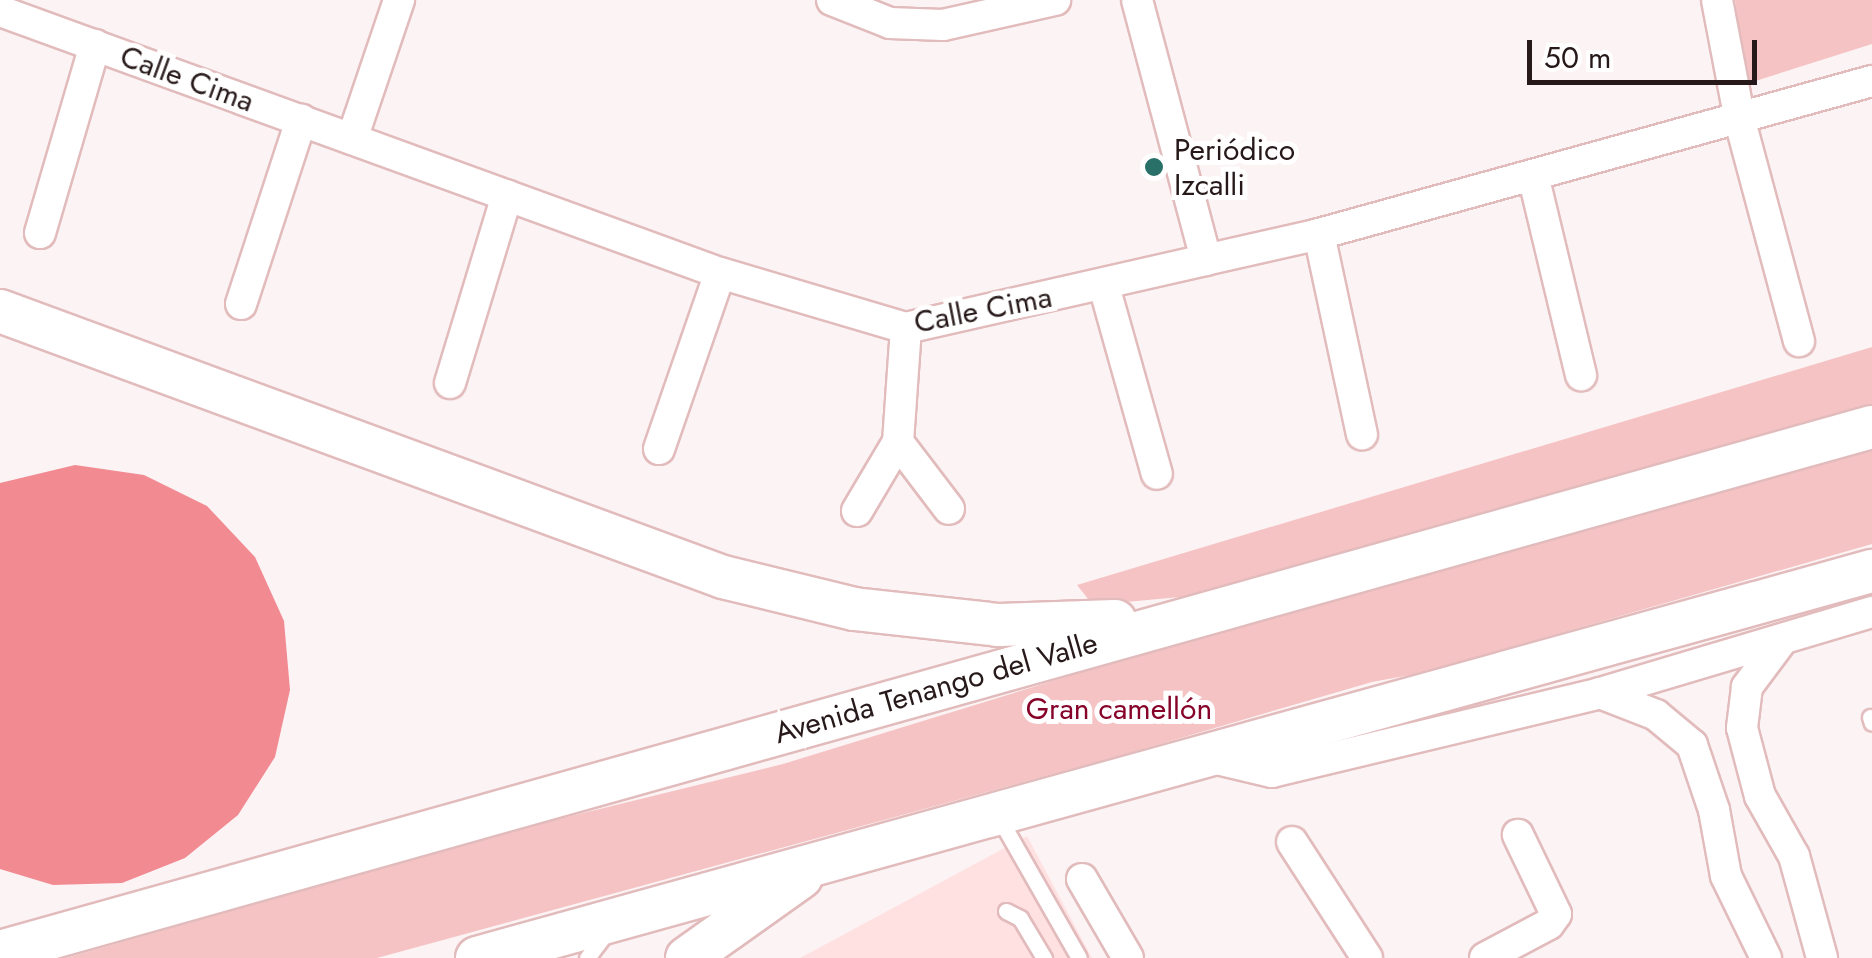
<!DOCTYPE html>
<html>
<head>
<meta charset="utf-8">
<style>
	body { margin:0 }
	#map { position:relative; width:1872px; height:958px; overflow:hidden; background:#fcf3f4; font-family:Jost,sans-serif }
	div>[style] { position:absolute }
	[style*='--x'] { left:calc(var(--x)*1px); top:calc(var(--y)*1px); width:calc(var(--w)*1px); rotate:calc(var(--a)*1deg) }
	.built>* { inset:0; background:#ffe1e2 }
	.green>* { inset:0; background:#f6c3c4 }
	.water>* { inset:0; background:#f28a92 }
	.roads { filter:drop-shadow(2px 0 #e2bbbc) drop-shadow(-2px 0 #e2bbbc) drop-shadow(0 2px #e2bbbc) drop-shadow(0 -2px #e2bbbc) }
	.service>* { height:15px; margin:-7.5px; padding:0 7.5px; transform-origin:7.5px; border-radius:7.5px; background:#fff }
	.minor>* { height:30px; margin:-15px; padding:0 15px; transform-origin:15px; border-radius:15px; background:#fff }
	.secondary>* { height:42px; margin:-21px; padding:0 21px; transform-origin:21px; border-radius:21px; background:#fff }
	.dots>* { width:28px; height:28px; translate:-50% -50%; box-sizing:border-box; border:5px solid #fff; border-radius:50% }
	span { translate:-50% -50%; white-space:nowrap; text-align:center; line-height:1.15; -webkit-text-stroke:10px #fff; paint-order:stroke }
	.street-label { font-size:30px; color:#27191a }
	.poi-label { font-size:30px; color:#27191a }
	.left { translate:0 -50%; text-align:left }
	.park-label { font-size:30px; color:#860228 }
	.scale { position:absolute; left:1527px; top:40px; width:230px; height:45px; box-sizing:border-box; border:5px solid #27191a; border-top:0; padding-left:12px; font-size:30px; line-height:35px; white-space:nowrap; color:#27191a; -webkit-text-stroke:8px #fff; paint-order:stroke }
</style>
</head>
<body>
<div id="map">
	<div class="built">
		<div style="clip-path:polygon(1027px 836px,1092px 958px,800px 958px)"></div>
	</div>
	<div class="green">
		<div style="clip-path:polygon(1735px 0,1872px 0,1872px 44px,1746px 84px)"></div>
		<div style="clip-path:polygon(1872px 347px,1872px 404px,1191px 596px,1093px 605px,1077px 585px)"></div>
		<div style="clip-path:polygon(1872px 450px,1872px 544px,1421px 673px,1372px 682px,1126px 754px,377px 958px,66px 958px,522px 828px,783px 764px,1092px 669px)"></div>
	</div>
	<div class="water">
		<div style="clip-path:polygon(75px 465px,144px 475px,207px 506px,255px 557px,284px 621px,290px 690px,275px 757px,238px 815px,185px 858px,122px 883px,53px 885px,0 869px,0 483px)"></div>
	</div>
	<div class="roads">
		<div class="service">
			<div style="--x:1870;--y:717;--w:6;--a:72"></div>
			<div style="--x:998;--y:816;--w:163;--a:60.3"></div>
			<div style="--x:1006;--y:911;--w:16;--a:27"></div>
			<div style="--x:1020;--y:918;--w:47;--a:59"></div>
			<div style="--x:587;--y:958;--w:31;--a:-53"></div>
		</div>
		<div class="minor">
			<div style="--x:832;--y:0;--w:62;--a:21.6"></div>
			<div style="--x:890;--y:23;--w:53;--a:2.2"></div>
			<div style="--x:943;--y:25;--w:115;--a:-12.6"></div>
			<div style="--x:1137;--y:0;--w:269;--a:75.1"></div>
			<div style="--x:1717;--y:0;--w:123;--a:79.2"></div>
			<div style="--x:1740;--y:121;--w:228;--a:75"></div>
			<div style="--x:0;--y:11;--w:766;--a:20"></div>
			<div style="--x:720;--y:273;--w:194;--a:16.5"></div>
			<div style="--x:906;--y:328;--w:424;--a:-12.8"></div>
			<div style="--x:1319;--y:234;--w:574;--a:-15.47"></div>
			<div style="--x:352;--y:139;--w:147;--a:-71.3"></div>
			<div style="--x:1533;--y:175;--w:206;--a:76.5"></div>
			<div style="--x:40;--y:233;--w:196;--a:-73.7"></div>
			<div style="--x:1319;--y:234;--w:205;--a:77.9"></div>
			<div style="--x:1104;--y:286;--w:195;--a:74.3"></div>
			<div style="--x:241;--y:304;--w:194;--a:-71.9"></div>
			<div style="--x:450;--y:383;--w:196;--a:-73.1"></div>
			<div style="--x:898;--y:442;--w:84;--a:52.7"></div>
			<div style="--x:659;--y:449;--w:186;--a:-70.9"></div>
			<div style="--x:857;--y:511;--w:80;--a:-59.3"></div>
			<div style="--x:898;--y:442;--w:114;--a:-86"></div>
			<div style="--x:1782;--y:640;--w:59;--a:126.7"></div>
			<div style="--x:1747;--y:687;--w:41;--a:97"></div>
			<div style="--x:1742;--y:728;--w:70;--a:75.2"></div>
			<div style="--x:1760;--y:796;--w:69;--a:60.5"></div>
			<div style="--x:1794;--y:856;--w:106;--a:74.6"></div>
			<div style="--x:1600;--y:693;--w:60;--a:21.4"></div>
			<div style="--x:1656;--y:715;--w:47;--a:39.8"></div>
			<div style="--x:1692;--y:745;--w:69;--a:71.3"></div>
			<div style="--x:1714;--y:810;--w:67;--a:79.7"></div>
			<div style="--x:1726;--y:876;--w:91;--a:64"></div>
			<div style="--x:1208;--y:757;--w:66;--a:13.2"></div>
			<div style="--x:1272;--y:772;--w:337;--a:-13.5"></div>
			<div style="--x:1600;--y:693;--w:284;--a:-16.6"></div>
			<div style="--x:1292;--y:842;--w:138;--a:57.1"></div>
			<div style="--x:1082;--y:879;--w:91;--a:59.8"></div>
			<div style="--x:1485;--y:958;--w:72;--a:-28"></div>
			<div style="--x:1549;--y:924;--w:12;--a:-55"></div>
			<div style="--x:1556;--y:914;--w:88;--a:-115.7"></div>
		</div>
		<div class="secondary">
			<div style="--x:0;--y:311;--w:770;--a:20.2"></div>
			<div style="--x:723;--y:577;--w:135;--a:13.7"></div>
			<div style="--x:854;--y:609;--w:146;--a:6.3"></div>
			<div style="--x:999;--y:625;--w:116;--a:-2"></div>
			<div style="--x:0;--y:952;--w:1944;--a:-15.67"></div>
			<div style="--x:477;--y:958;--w:1448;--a:-15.51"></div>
			<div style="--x:687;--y:958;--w:140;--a:-35.4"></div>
		</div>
	</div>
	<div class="dots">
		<div style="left:1154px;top:167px;background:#287068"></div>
	</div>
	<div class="street-label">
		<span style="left:187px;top:79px;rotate:20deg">Calle Cima</span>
		<span style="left:983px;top:310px;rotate:-11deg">Calle Cima</span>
		<span style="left:936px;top:688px;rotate:-16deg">Avenida Tenango del Valle</span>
	</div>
	<div class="poi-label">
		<span class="left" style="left:1174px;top:167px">Periódico<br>Izcalli</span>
	</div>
	<div class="park-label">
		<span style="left:1119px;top:709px">Gran camellón</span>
	</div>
	<div class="scale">50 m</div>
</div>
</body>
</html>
